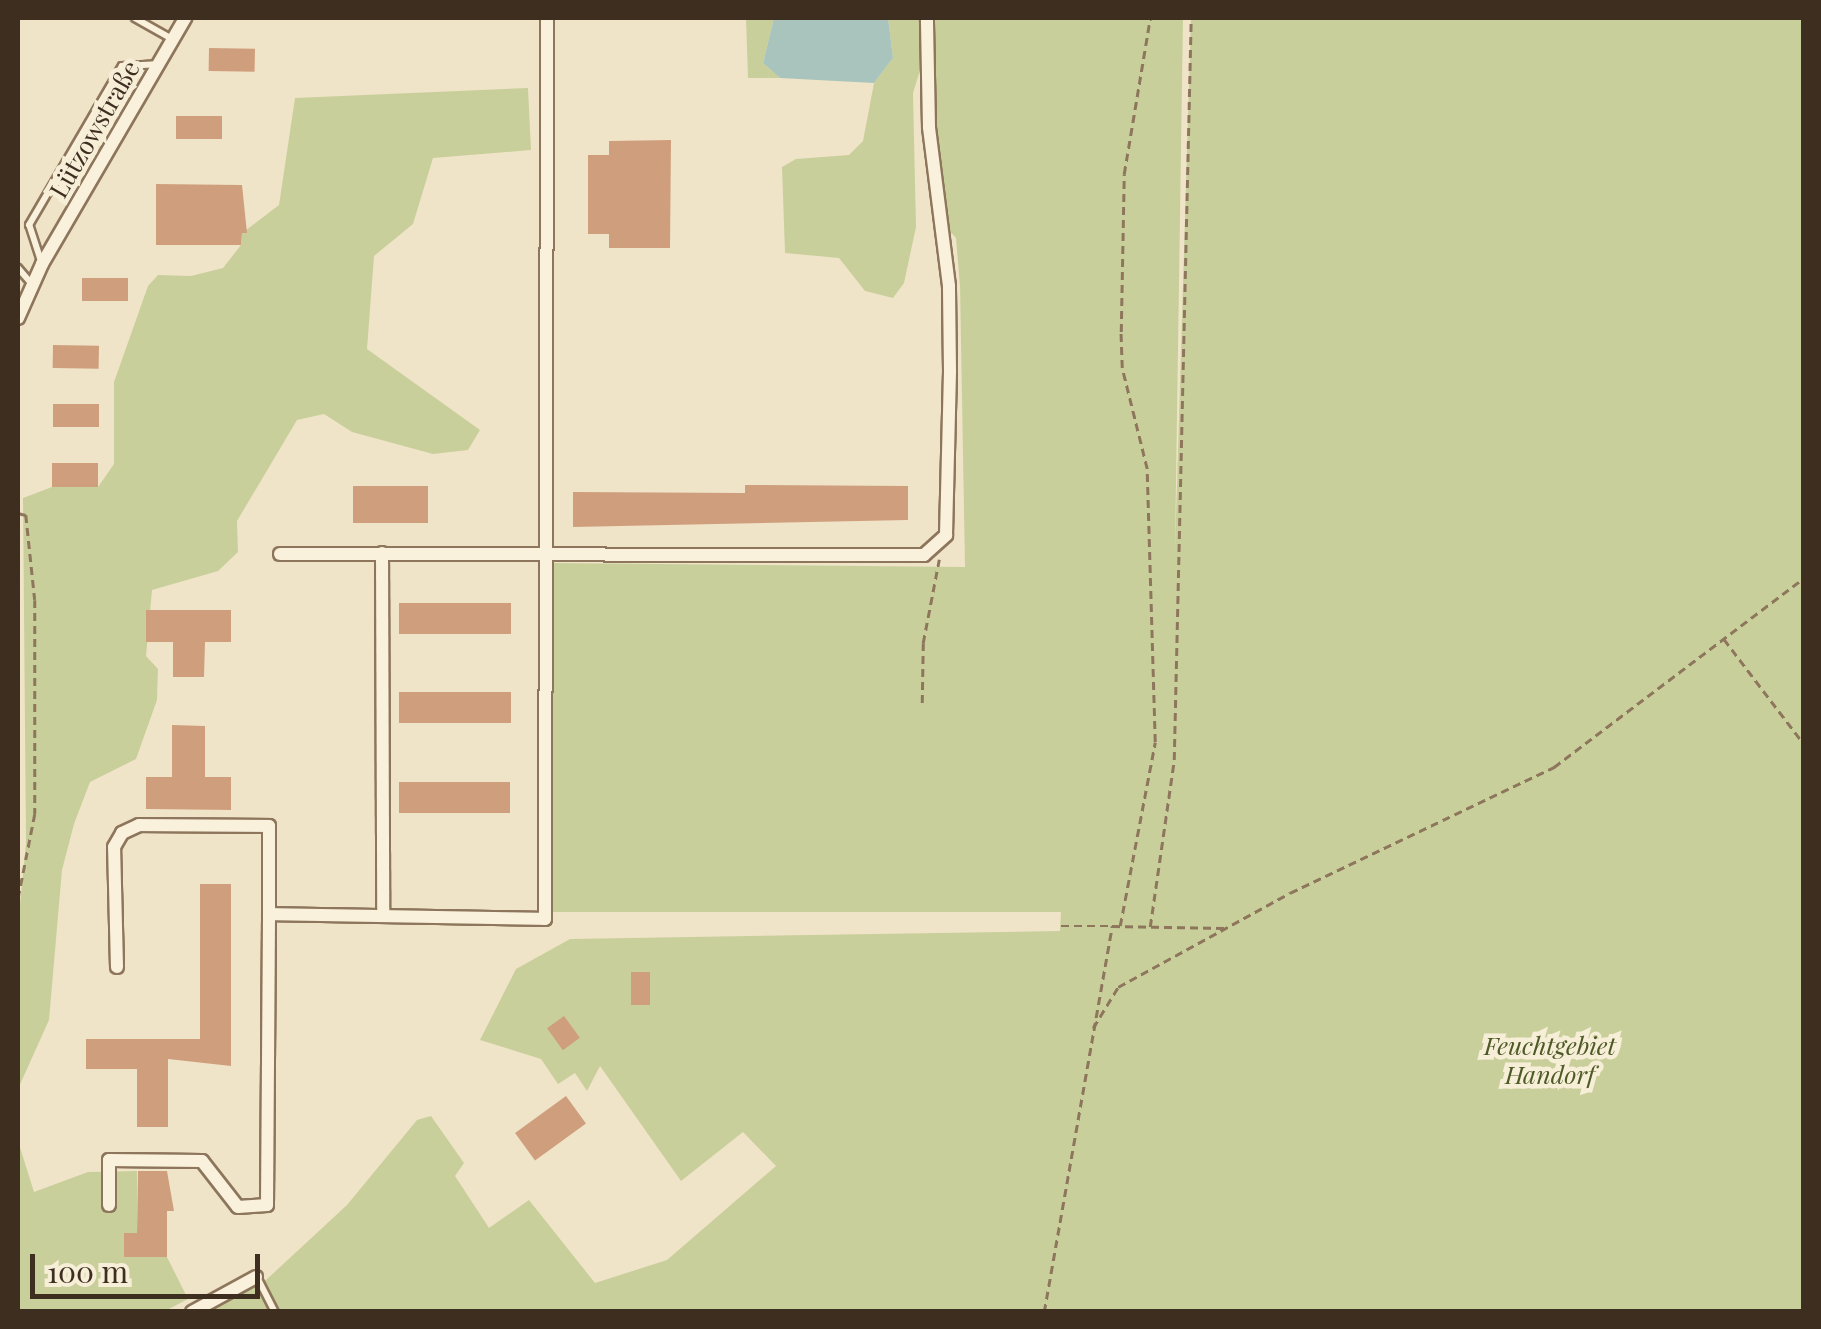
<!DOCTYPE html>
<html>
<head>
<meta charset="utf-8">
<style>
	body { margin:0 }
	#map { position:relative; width:1821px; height:1329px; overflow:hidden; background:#f0e4c8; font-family:"Playfair Display",serif }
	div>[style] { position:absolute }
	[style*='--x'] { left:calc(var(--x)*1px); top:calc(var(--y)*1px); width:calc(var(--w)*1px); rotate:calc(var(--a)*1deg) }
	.green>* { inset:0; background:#c9cf9b }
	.water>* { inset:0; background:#a9c4bc }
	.building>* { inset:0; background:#cf9f7d; transform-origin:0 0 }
	.path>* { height:2.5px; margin-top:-1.25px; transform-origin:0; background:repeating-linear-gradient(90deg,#8d765c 0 8px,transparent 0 13px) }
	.roads { filter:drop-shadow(2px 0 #8d765c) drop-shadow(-2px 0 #8d765c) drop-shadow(0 2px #8d765c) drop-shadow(0 -2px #8d765c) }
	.lane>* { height:6px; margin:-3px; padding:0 3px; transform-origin:3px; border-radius:3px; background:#faf1dc }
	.street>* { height:12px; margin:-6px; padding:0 6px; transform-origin:6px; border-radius:6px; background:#faf1dc }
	span { translate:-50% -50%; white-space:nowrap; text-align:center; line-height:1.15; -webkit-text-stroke:9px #f7eed8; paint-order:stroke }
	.street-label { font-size:25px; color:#3d2e20 }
	.park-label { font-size:25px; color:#4d5a26; font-style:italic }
	.frame { position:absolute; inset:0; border:20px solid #3d2e20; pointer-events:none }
	.scale { position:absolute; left:30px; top:1254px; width:230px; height:45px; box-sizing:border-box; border:5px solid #3d2e20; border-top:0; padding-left:12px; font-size:30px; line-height:35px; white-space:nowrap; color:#3d2e20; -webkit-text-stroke:8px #f7eed8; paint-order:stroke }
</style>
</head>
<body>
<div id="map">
	<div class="green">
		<div style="clip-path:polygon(746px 18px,774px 18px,763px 63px,780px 78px,748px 78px)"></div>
		<div style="clip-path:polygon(888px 18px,1183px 18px,1175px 550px,1191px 18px,1803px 18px,1803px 1311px,210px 1310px,266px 1280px,347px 1205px,417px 1120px,431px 1116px,464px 1163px,455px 1176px,489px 1228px,529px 1200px,595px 1283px,667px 1260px,776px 1166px,743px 1132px,681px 1181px,600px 1066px,587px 1091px,575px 1073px,558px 1084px,541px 1059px,480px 1040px,516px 969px,570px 939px,1060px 931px,1061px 912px,552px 912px,553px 563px,965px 567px,960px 286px,956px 238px,938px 218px,926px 51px,913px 93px,916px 227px,904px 283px,893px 298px,865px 291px,839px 258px,785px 253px,782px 167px,796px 159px,849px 155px,863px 141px,874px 83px,893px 58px)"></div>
		<div style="clip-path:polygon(528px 88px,531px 150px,433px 158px,413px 224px,374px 256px,367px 349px,480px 430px,468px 450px,433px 454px,352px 432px,324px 414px,297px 420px,237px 521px,238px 552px,218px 571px,152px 590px,146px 656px,158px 669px,157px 700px,136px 759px,90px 782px,74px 824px,62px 870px,49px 1020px,18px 1089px,18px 924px,26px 843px,23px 498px,52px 487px,98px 487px,114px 464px,114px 382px,148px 286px,158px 275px,191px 276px,223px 268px,241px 245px,242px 233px,279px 205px,295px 98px)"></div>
		<div style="clip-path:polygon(18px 1141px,34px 1192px,88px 1172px,137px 1171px,137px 1233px,124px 1233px,124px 1257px,167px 1257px,188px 1299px,165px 1311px,18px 1311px)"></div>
	</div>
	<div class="water">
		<div style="clip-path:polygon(774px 18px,888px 18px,893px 58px,874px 83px,780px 78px,763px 63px)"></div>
	</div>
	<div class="building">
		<div style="left:209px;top:48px;width:46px;height:23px;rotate:1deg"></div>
		<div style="left:176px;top:116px;width:46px;height:23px"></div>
		<div style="clip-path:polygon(671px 140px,670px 248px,609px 248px,609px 234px,588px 234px,588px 155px,609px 155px,609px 141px)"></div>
		<div style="clip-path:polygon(156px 184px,242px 185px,247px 233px,242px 233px,241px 245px,156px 245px)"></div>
		<div style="left:82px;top:278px;width:46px;height:23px"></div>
		<div style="left:53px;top:345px;width:46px;height:23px;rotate:1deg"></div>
		<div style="left:53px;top:404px;width:46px;height:23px"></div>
		<div style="left:52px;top:463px;width:46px;height:24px"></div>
		<div style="clip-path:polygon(745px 485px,908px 486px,908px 520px,573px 527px,573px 492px,745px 493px)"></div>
		<div style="left:353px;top:486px;width:75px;height:37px"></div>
		<div style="left:399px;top:603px;width:112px;height:31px"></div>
		<div style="clip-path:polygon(146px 610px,231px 610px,231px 642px,205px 642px,204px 677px,173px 677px,173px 642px,146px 642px)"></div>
		<div style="left:399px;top:692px;width:112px;height:31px"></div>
		<div style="clip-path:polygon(172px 725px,205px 726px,205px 777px,231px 777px,231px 810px,146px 809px,146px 777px,172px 777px)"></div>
		<div style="left:399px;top:782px;width:111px;height:31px"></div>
		<div style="clip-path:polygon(200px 884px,231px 884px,231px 1066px,168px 1059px,168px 1127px,137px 1127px,137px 1069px,86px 1069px,86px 1039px,200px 1039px)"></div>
		<div style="left:631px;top:972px;width:19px;height:33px"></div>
		<div style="left:564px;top:1016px;width:27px;height:21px;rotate:54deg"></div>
		<div style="left:566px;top:1096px;width:34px;height:63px;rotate:54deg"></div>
		<div style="clip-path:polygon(138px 1171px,167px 1171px,174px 1211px,167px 1211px,167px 1257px,124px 1257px,124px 1233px,137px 1233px)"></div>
	</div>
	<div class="path">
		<div style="--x:18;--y:513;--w:8;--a:14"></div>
		<div style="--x:26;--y:515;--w:85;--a:84"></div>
		<div style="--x:35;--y:600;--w:214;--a:90"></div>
		<div style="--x:35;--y:814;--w:88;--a:101.2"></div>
		<div style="--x:1724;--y:639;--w:132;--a:52.7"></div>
		<div style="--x:922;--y:703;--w:60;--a:-89"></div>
		<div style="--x:923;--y:643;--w:85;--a:-79.1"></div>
		<div style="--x:1061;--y:926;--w:48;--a:0"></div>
		<div style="--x:1120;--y:926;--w:187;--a:-79.2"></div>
		<div style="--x:1155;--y:742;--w:273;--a:-91.7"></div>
		<div style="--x:1147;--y:469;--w:104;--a:-103.9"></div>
		<div style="--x:1122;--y:368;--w:36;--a:-92"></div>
		<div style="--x:1121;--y:332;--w:158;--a:-88.9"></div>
		<div style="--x:1124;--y:174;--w:158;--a:-80.5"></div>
		<div style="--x:1150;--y:927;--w:169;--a:-81.8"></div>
		<div style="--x:1174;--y:760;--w:742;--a:-88.69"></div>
		<div style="--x:1093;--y:1028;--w:48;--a:-58.6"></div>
		<div style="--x:1118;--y:987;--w:196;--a:-28.7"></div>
		<div style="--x:1290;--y:893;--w:293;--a:-25.5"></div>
		<div style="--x:1554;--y:767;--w:313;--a:-37.1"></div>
		<div style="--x:1044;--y:1312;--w:392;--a:-80"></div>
		<div style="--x:1112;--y:926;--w:112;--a:1"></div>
	</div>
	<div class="roads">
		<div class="lane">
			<div style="--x:135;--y:18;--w:43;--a:29.6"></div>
			<div style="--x:41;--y:261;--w:38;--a:-108"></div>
			<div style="--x:29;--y:225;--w:184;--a:-59.7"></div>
			<div style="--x:122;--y:66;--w:35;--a:-3"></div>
			<div style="--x:18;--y:268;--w:20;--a:49"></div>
			<div style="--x:257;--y:1277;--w:39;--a:63"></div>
		</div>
		<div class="street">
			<div style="--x:18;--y:318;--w:59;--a:-66"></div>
			<div style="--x:42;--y:264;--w:285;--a:-59.8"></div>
			<div style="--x:382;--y:553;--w:363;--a:89.8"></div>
			<div style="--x:280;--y:554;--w:644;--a:0.09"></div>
			<div style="--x:924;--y:555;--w:30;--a:-42"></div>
			<div style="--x:946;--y:535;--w:164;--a:-88.6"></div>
			<div style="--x:950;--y:371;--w:85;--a:-90.7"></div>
			<div style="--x:949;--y:286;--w:160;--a:-97.2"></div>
			<div style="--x:929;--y:127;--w:109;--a:-91.1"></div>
			<div style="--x:117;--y:967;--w:120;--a:-91.4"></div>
			<div style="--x:114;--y:847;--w:16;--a:-60"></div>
			<div style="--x:122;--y:833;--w:19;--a:-25"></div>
			<div style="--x:139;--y:825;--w:130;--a:0.4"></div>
			<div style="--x:269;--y:826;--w:88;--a:90"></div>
			<div style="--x:269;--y:914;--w:276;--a:1"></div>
			<div style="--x:545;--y:919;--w:901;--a:-89.87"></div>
			<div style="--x:109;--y:1205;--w:45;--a:-90"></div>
			<div style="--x:109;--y:1160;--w:93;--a:0.6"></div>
			<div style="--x:202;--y:1161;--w:58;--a:52"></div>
			<div style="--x:238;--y:1207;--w:29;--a:-4"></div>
			<div style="--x:267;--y:1205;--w:291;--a:-89.6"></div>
			<div style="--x:192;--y:1312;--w:73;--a:-28.7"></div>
		</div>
	</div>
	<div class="street-label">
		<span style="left:94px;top:129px;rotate:-60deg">Lützowstraße</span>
	</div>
	<div class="park-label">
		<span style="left:1550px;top:1060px">Feuchtgebiet<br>Handorf</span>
	</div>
	<div class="frame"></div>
	<div class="scale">100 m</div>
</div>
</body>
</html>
